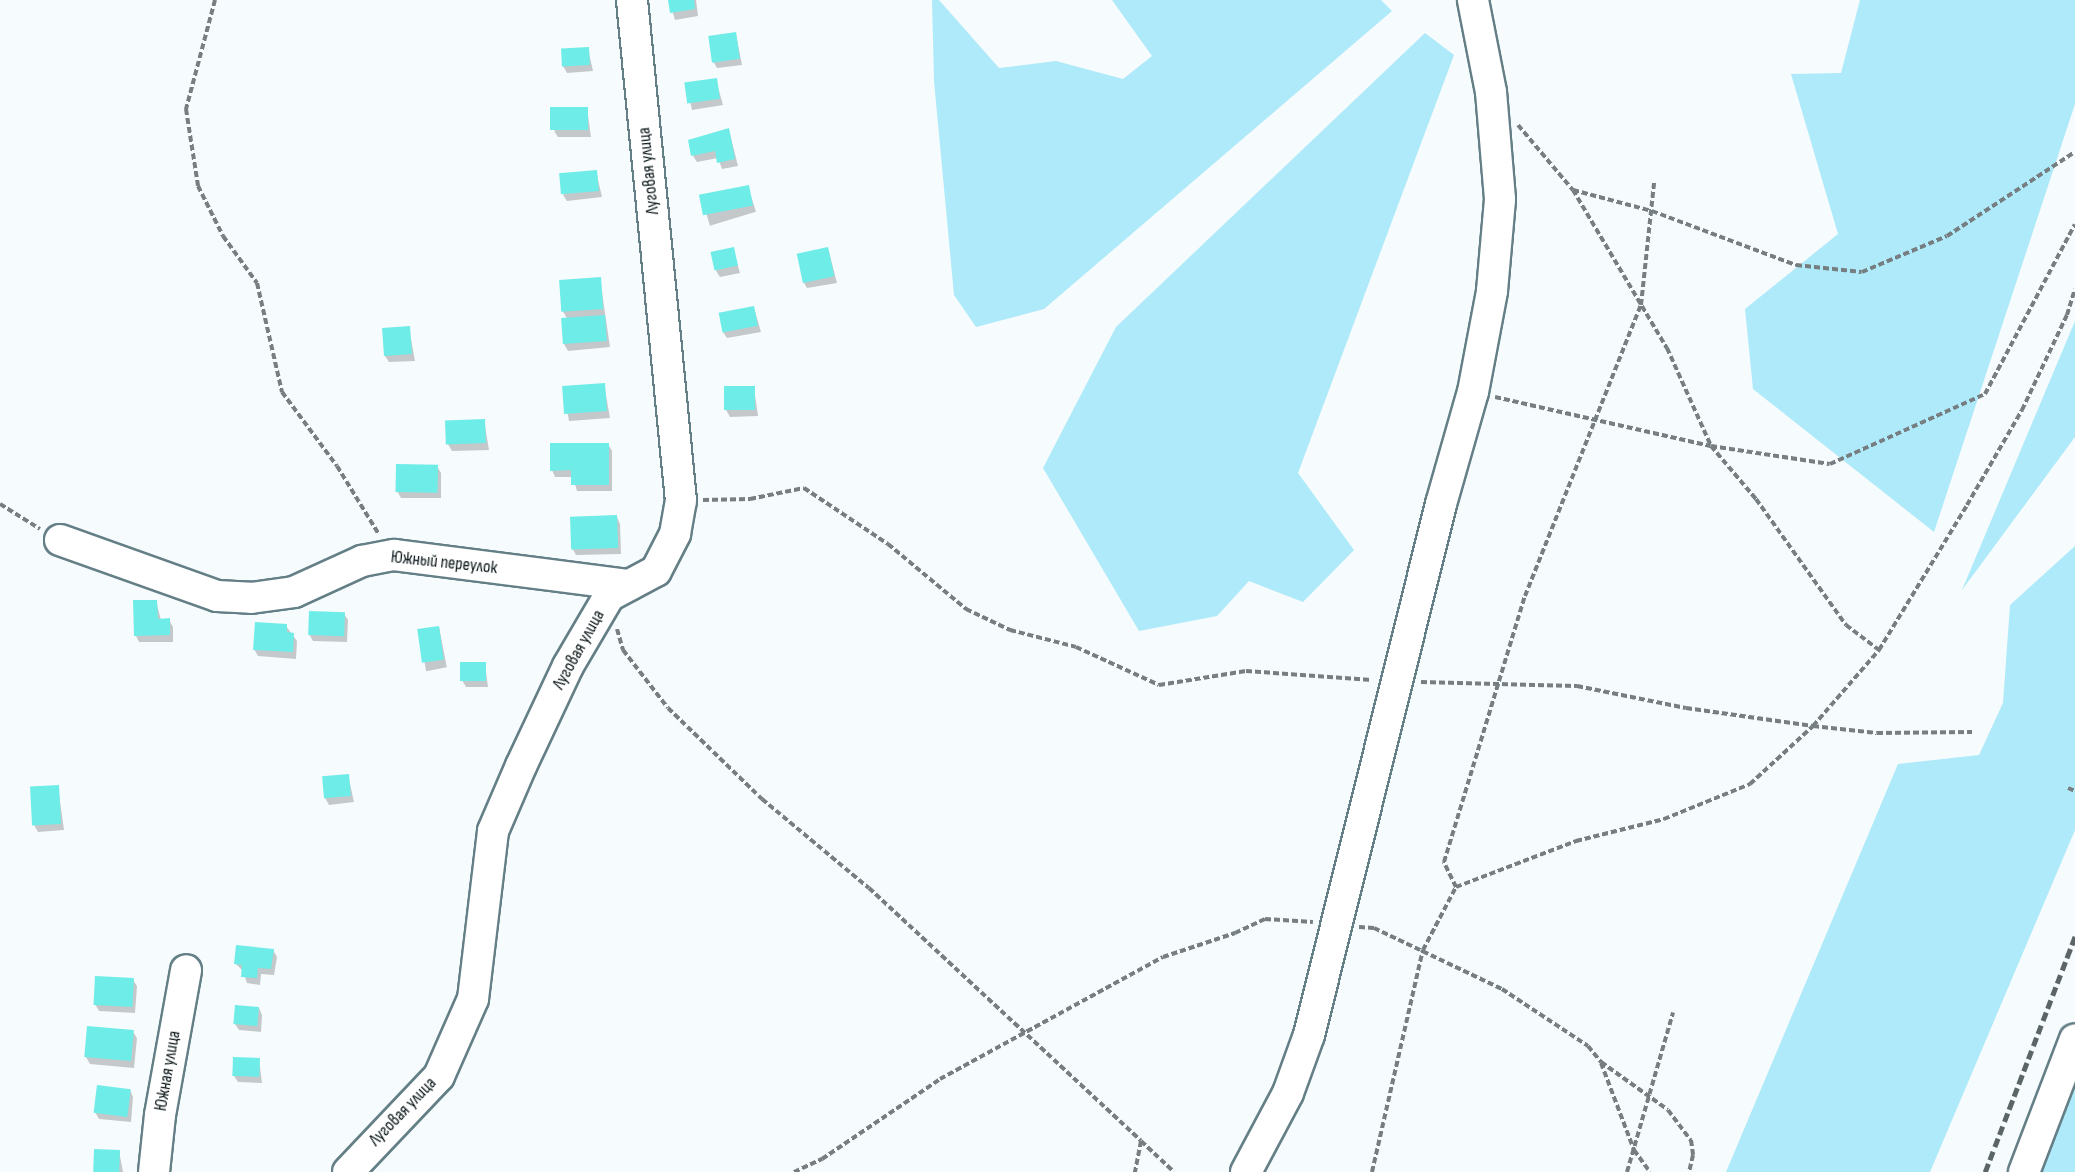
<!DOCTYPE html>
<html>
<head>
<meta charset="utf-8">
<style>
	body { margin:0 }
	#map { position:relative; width:2075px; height:1172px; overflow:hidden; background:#f6fbfd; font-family:"Sofia Sans Condensed",sans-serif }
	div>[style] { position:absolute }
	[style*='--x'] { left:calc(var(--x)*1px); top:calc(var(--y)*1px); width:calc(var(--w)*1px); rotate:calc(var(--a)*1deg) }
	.green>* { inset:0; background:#aeeaf9 }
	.shadow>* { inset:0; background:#0003; transform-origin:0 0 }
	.building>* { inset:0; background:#6eece7; transform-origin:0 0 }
	.path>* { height:4px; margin-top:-2px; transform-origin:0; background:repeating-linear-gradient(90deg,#767e81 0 6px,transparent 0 9px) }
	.roads { filter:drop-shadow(2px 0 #647f86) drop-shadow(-2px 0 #647f86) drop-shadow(0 2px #647f86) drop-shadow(0 -2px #647f86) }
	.minor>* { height:30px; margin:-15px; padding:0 15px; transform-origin:15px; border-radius:15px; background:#fff }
	.rail>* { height:4.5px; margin-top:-2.25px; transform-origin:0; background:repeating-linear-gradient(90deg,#5b6467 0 9px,transparent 0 13.5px) }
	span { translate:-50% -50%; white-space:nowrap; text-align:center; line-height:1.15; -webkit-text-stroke:5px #fff; paint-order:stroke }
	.street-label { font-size:18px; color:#0b1619 }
</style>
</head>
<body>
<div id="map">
	<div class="green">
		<div style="clip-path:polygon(932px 0,939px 0,999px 68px,1056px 61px,1123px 79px,1152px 56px,1112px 0,1381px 0,1392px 11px,1044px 309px,976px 327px,954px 295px,934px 81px)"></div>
		<div style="clip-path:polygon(1860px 0,2075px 0,2075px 104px,1934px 532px,1753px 389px,1745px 309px,1838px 234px,1791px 74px,1841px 73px)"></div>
		<div style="clip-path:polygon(1425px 33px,1454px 55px,1298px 473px,1354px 550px,1303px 602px,1249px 581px,1217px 616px,1139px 631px,1043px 468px,1116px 327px)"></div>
		<div style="clip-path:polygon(2075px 321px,2075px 437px,1962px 590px)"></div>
		<div style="clip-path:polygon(2075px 546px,2075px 830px,1930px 1172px,1726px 1172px,1898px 764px,1979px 755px,2003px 703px,2010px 605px)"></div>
		<div style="clip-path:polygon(2075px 1039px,2075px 1172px,2024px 1172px)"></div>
	</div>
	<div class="shadow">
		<div style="clip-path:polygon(669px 0,696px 0,698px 16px,675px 20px)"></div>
		<div style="clip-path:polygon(736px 34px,742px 65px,717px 68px,713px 61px)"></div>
		<div style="clip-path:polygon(588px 49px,593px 71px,567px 73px,563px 66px)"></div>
		<div style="clip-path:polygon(716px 80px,723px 105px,692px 110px,686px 84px)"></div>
		<div style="clip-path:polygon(587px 108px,591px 137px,558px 137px,554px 131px)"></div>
		<div style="clip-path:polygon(729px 130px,738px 166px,722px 169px,718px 158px,697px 162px,693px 156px)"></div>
		<div style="clip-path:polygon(596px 171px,602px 197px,567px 201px,563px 195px)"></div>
		<div style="left:748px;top:186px;width:27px;height:48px;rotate:73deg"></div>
		<div style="clip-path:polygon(828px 248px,837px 283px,807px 288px,803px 281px)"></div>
		<div style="clip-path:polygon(733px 249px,740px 273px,720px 277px,716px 271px)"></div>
		<div style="clip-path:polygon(600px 279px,610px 347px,568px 351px,564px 344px,568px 320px,562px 310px)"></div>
		<div style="clip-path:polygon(754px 308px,761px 332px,727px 338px,723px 332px)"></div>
		<div style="clip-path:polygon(409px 328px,415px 361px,389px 362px,385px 356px)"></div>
		<div style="clip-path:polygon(604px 384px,610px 418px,569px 421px,563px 387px)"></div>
		<div style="clip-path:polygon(754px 388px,758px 416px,730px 417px,726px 410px)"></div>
		<div style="clip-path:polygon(484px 420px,489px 450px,452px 451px,448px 444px)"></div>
		<div style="clip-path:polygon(608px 444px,612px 451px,612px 491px,577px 491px,573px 477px,555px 477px,552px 470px)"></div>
		<div style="clip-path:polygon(437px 466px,441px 473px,441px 498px,401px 498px,397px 491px)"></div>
		<div style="clip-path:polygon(617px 517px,620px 524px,621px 554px,576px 555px,572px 548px,571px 518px)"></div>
		<div style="clip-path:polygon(156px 601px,161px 620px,169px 620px,173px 627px,173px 642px,139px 642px,136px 636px)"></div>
		<div style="clip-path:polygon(344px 614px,348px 620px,347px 642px,313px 641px,309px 634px)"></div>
		<div style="clip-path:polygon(286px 626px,297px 641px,296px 659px,258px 656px,254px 649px)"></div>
		<div style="left:439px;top:627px;width:41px;height:21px;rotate:79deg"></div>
		<div style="clip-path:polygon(485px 664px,488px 687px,466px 687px,462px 680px)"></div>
		<div style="clip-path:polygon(348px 775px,354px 802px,329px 805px,325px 798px)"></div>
		<div style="clip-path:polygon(58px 787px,64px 830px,38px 832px,34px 825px)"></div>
		<div style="clip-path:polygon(273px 950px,277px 957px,274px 975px,261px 974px,260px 985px,247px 983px,243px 971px,236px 964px)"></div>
		<div style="clip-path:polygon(133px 980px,137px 986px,135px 1013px,99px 1011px,95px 1004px)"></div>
		<div style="clip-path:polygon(259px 1008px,262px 1015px,261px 1032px,239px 1030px,235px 1024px)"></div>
		<div style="clip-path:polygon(133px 1032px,137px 1038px,134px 1068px,90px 1064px,86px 1057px)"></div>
		<div style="clip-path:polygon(259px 1059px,262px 1083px,238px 1082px,234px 1076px)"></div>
		<div style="clip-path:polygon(130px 1090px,133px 1097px,131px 1122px,99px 1119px,95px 1112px)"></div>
		<div style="clip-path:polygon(119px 1151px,123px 1172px,95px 1172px)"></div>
	</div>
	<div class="building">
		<div style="clip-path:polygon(668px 0,694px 0,695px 9px,670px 13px)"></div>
		<div style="left:736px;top:32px;width:27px;height:28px;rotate:82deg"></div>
		<div style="left:589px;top:47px;width:18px;height:28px;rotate:87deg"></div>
		<div style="left:717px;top:78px;width:21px;height:33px;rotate:82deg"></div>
		<div style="left:588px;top:107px;width:23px;height:38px;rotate:90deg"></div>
		<div style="clip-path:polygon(729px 128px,735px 159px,717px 163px,715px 151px,691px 156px,688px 140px)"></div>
		<div style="left:597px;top:170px;width:21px;height:38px;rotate:85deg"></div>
		<div style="left:749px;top:185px;width:21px;height:51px;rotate:79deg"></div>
		<div style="left:734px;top:247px;width:19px;height:24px;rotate:78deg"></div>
		<div style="left:828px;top:247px;width:30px;height:32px;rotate:78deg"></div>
		<div style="left:601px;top:277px;width:32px;height:42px;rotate:86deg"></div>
		<div style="left:754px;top:306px;width:20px;height:36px;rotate:79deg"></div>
		<div style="left:605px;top:315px;width:26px;height:44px;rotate:86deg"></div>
		<div style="left:410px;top:326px;width:28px;height:28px;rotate:86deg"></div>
		<div style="left:605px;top:383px;width:28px;height:43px;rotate:86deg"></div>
		<div style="left:755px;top:386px;width:24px;height:31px;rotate:90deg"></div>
		<div style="left:485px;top:419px;width:24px;height:40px;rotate:88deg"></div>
		<div style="clip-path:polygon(550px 443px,609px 443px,609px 485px,571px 485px,571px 470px,550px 471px)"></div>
		<div style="left:396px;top:464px;width:42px;height:28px;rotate:1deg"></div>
		<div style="left:617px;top:515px;width:33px;height:47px;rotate:88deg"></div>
		<div style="clip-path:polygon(133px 600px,157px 600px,158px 619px,170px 618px,170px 635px,134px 636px)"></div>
		<div style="left:309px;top:611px;width:36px;height:24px;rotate:2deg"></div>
		<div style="clip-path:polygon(255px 622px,287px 624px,287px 632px,294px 633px,293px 652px,253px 650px)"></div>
		<div style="left:439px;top:626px;width:34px;height:22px;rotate:82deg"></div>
		<div style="left:460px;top:662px;width:26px;height:19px"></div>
		<div style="left:349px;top:774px;width:22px;height:27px;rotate:85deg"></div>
		<div style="left:59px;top:785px;width:39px;height:29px;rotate:87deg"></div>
		<div style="clip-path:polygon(236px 945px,274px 949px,271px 969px,258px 968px,257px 978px,241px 977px,242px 965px,234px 964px)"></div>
		<div style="left:95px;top:976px;width:39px;height:29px;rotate:3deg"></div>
		<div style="left:235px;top:1005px;width:24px;height:19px;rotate:5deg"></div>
		<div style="left:87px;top:1026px;width:47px;height:31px;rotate:5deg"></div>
		<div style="left:233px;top:1057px;width:27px;height:19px;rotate:2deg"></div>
		<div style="left:97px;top:1085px;width:34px;height:28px;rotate:7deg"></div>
		<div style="left:94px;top:1149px;width:26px;height:23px;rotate:2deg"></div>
	</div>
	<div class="path">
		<div style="--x:215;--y:0;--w:113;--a:104.9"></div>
		<div style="--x:186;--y:109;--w:78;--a:81.1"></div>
		<div style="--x:198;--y:186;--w:56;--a:63.4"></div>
		<div style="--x:223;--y:236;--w:58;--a:54.1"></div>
		<div style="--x:257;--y:283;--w:112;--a:77.1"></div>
		<div style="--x:282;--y:392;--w:92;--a:53.4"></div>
		<div style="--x:337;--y:466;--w:79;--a:58.5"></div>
		<div style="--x:1518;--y:125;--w:85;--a:49.8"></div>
		<div style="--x:1573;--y:190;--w:82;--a:14.9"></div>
		<div style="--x:1652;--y:211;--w:154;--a:20.6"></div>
		<div style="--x:1796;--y:265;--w:66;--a:6.1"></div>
		<div style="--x:1862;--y:272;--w:92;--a:-23"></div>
		<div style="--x:1947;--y:236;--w:153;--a:-33.3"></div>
		<div style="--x:1573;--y:190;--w:184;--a:59.3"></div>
		<div style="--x:1667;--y:348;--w:107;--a:65.8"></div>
		<div style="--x:1711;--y:446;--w:70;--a:49.7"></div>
		<div style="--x:1756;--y:499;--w:155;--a:54.5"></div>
		<div style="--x:1846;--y:625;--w:41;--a:37.1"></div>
		<div style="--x:1495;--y:397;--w:221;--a:12.8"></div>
		<div style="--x:1711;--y:446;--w:120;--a:8.6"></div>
		<div style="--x:1830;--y:464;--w:170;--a:-24.3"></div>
		<div style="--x:1985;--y:394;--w:192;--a:-62.1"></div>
		<div style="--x:703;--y:500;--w:47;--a:-1.2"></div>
		<div style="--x:750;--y:499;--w:55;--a:-11.5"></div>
		<div style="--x:804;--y:488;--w:101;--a:33.7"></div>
		<div style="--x:888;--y:544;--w:102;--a:39.8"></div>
		<div style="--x:966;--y:609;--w:49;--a:25.5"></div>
		<div style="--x:1010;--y:630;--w:68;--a:14.4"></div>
		<div style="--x:1076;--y:647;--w:91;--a:24.6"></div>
		<div style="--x:1159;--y:685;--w:88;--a:-9.1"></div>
		<div style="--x:1246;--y:671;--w:126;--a:4.1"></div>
		<div style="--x:0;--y:504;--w:47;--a:32"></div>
		<div style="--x:617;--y:629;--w:22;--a:74"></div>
		<div style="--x:623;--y:650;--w:73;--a:52.2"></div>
		<div style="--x:668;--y:708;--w:131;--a:44.1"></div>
		<div style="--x:762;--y:799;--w:139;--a:39.8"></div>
		<div style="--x:869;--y:888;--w:371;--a:42.9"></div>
		<div style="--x:1141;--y:1141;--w:32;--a:101"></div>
		<div style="--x:1421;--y:682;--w:156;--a:1.5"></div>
		<div style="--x:1577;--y:686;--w:111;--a:11.4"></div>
		<div style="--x:1686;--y:708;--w:128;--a:8.1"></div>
		<div style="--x:1813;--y:726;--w:64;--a:6.2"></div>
		<div style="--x:1877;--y:733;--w:95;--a:-0.6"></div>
		<div style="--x:2068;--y:788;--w:8;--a:23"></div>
		<div style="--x:1456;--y:887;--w:28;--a:-116"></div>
		<div style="--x:1444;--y:862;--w:278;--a:-73.1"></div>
		<div style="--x:1525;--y:596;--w:313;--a:-68.3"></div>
		<div style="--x:1641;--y:305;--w:123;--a:-83.9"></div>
		<div style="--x:1359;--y:927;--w:15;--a:4"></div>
		<div style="--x:1374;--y:928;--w:142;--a:25.5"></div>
		<div style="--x:1502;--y:989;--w:103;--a:33.5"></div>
		<div style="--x:1588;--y:1046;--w:21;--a:51"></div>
		<div style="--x:1601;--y:1062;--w:82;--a:35.6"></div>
		<div style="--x:1668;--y:1110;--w:38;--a:53"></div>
		<div style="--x:1691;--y:1140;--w:15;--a:82"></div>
		<div style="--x:1693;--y:1155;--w:17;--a:103"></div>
		<div style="--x:1601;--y:1063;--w:93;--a:69.2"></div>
		<div style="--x:1634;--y:1150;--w:27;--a:54"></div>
		<div style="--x:1141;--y:1141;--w:45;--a:43.2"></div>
		<div style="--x:794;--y:1172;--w:31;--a:-25"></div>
		<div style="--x:822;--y:1159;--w:143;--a:-34.1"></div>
		<div style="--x:940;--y:1079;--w:254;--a:-28.7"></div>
		<div style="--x:1163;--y:957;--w:76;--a:-18.4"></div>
		<div style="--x:1235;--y:933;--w:33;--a:-25"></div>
		<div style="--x:1265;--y:919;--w:48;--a:3.6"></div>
		<div style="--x:1372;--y:1172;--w:228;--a:-77.1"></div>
		<div style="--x:1423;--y:950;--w:71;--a:-62.4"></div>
		<div style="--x:1456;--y:887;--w:129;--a:-21"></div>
		<div style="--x:1576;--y:841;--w:91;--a:-14"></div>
		<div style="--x:1664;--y:819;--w:93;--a:-22.1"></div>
		<div style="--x:1750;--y:784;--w:86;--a:-42.6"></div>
		<div style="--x:1813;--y:726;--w:101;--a:-49"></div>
		<div style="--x:1879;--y:650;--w:170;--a:-58.7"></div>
		<div style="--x:1967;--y:505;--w:110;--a:-59.9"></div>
		<div style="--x:2022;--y:410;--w:105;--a:-64.7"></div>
		<div style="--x:2067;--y:315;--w:27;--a:-73"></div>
		<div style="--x:1627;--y:1172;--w:166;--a:-73.9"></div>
	</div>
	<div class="roads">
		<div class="minor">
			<div style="--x:60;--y:540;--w:167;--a:19.6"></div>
			<div style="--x:217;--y:596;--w:34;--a:3"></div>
			<div style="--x:251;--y:598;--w:43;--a:-7.9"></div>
			<div style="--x:294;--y:592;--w:75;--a:-24.5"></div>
			<div style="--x:362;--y:561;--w:33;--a:-11"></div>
			<div style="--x:394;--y:555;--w:237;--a:7.3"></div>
			<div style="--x:154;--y:1172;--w:57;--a:-84"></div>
			<div style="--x:160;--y:1115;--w:147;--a:-79.8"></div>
			<div style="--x:348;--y:1172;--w:132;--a:-46.5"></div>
			<div style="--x:439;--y:1076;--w:84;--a:-66.2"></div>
			<div style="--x:473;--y:999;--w:169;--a:-83.2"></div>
			<div style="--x:493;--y:831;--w:71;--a:-66.7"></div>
			<div style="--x:521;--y:766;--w:110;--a:-64.8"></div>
			<div style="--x:568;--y:666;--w:81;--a:-59.6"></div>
			<div style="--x:609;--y:596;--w:53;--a:-28"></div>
			<div style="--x:656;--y:571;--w:42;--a:-62.8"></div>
			<div style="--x:675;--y:534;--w:34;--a:-80"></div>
			<div style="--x:681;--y:501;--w:503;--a:-95.59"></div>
			<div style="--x:1246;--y:1172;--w:89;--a:-62"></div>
			<div style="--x:1288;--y:1093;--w:62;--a:-70.1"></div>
			<div style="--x:1309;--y:1035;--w:547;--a:-76.04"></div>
			<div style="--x:1441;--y:504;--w:116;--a:-74.1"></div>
			<div style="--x:1473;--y:392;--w:103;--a:-79.3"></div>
			<div style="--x:1492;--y:291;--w:92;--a:-85"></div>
			<div style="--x:1500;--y:199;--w:107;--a:-94.8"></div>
			<div style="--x:1491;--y:92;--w:94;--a:-101.1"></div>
			<div style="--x:2024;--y:1172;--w:142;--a:-69"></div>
		</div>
	</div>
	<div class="rail">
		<div style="--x:1985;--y:1172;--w:253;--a:-69.1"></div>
	</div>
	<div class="street-label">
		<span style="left:649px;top:171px;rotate:-96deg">Луговая улица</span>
		<span style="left:444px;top:563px;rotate:6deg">Южный переулок</span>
		<span style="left:579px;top:650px;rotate:-61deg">Луговая улица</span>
		<span style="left:168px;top:1071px;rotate:-80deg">Южная улица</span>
		<span style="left:403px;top:1112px;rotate:-46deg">Луговая улица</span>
	</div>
</div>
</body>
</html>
